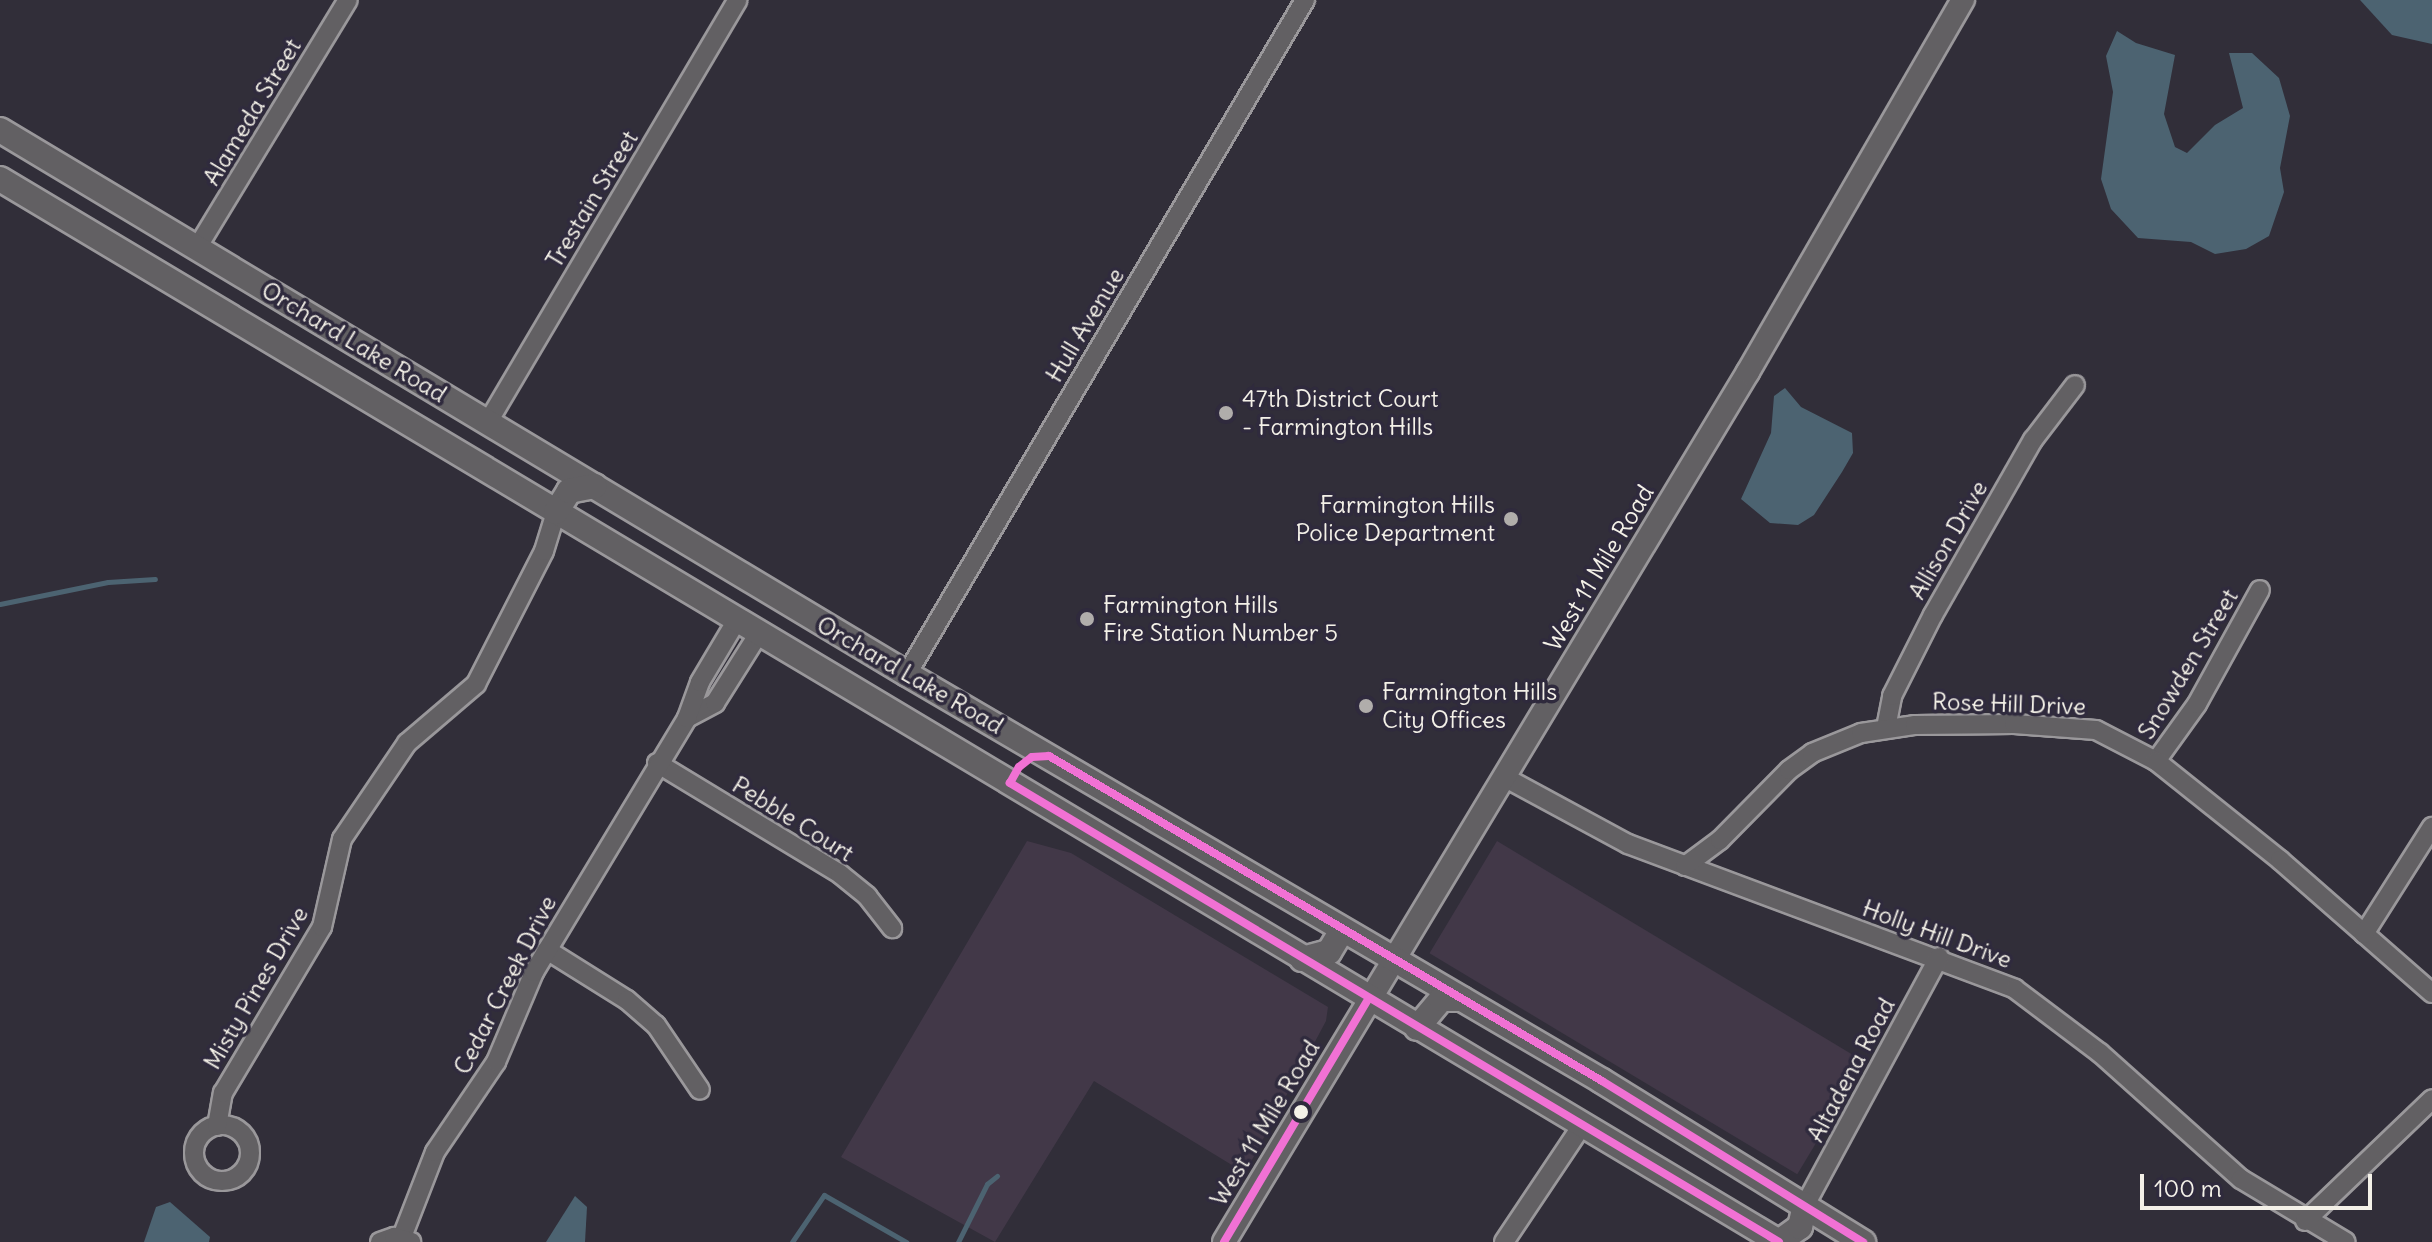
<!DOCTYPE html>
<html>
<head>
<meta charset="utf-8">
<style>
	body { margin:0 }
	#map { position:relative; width:2432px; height:1242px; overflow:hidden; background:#312e39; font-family:Delius,sans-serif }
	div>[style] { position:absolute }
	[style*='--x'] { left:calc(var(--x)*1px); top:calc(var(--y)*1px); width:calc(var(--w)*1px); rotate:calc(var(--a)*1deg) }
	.built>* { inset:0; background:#423848; transform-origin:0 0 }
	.water>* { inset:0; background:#4c6371 }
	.stream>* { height:5px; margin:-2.5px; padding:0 2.5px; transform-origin:2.5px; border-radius:2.5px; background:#4c6371 }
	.roads { filter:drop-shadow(2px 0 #9a989b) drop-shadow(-2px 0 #9a989b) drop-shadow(0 2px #9a989b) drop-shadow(0 -2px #9a989b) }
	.minor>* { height:18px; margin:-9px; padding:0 9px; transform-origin:9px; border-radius:9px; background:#626063 }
	.minor>.ring { margin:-9px; padding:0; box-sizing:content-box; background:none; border:18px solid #626063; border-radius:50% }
	.tertiary>* { height:22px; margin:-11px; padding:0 11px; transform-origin:11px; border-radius:11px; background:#626063 }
	.secondary>* { height:24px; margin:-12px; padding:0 12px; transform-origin:12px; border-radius:12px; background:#626063 }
	.bus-1>* { height:8px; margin:-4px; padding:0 4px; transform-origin:4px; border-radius:4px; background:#f171d4 }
	.dots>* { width:22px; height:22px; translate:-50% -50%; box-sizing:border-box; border:4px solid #2f2a3d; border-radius:50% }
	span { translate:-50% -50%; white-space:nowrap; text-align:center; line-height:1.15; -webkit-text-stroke:7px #2f2a3d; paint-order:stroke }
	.street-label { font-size:24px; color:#f4f1e8 }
	.poi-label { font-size:24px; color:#f4f1e8 }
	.left { translate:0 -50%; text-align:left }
	.right { translate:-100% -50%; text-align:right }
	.scale { position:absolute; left:2140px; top:1174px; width:232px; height:36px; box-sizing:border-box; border:4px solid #f4f1e8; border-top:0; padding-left:10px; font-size:24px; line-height:28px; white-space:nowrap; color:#f4f1e8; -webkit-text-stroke:6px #2f2a3d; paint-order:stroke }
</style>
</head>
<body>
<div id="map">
	<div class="built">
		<div style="clip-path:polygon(1027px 841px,1071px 853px,1328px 1007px,1326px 1021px,1245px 1173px,1094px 1081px,995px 1242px,841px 1157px)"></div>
		<div style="left:1497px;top:841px;width:429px;height:131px;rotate:31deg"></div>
	</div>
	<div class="water">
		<div style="clip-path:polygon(2360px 0,2432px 0,2432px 44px,2392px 35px)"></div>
		<div style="clip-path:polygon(2117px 31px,2136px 43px,2175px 55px,2164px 114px,2175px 147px,2187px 153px,2215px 125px,2243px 108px,2229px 53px,2252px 53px,2279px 78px,2290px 116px,2280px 168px,2284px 192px,2269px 236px,2246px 249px,2215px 254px,2191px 242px,2138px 238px,2111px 209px,2101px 179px,2113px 92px,2106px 56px)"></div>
		<div style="clip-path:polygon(1785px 388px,1801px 407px,1852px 433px,1853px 453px,1842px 472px,1814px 515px,1798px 525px,1770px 523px,1741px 499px,1771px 433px,1774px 396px)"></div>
		<div style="clip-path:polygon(575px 1196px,587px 1207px,585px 1242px,546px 1242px)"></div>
		<div style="clip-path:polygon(170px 1202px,210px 1237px,209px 1242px,144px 1242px,156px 1207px)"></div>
	</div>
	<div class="stream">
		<div style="--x:0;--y:604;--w:110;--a:-11.5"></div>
		<div style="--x:108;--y:582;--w:47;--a:-3.7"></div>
		<div style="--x:792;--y:1242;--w:57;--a:-55.8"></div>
		<div style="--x:824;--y:1195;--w:95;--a:29.8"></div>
		<div style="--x:958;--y:1242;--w:65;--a:-63.4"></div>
		<div style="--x:987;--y:1184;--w:13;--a:-39"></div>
	</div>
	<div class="roads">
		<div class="minor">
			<div style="--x:197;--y:248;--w:290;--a:-58.7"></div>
			<div style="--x:488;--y:422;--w:490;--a:-59.4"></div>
			<div style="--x:907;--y:674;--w:783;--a:-59.44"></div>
			<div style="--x:687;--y:718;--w:32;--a:-28"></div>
			<div style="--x:715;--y:703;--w:83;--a:-57.8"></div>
			<div style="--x:1886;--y:728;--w:33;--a:-79"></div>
			<div style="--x:1892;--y:696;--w:91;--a:-63.2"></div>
			<div style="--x:1933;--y:615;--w:202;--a:-60.3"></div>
			<div style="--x:2033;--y:440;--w:69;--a:-52.6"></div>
			<div style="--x:2156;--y:761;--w:70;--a:-54.3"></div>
			<div style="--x:2197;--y:704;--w:130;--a:-61.1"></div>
			<div style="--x:657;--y:763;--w:214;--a:31.2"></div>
			<div style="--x:840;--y:874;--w:35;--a:39"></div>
			<div style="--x:867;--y:896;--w:41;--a:52"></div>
			<div style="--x:1504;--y:777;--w:141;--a:28.4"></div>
			<div style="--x:1628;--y:844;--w:413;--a:20.5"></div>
			<div style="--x:2015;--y:989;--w:106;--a:37"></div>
			<div style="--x:2100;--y:1053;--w:189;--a:41.8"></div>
			<div style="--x:2241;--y:1179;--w:122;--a:31"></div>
			<div style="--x:1685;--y:866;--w:44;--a:-36.6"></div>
			<div style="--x:1720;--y:840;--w:98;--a:-45.4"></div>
			<div style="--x:1789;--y:770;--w:29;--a:-36"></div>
			<div style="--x:1812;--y:753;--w:53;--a:-22.2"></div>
			<div style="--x:1861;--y:733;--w:55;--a:-8.4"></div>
			<div style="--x:1915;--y:725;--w:99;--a:-0.6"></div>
			<div style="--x:2014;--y:724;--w:82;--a:4.2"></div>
			<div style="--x:2096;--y:730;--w:68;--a:27.3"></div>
			<div style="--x:2156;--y:761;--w:159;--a:38.6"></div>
			<div style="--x:2280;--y:860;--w:202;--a:41.2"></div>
			<div style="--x:2364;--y:934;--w:127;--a:-57.6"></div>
			<div style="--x:547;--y:950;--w:94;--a:32"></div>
			<div style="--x:627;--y:1000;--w:38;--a:41"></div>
			<div style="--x:656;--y:1025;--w:78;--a:55.9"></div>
			<div class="ring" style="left:194px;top:1125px;width:38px;height:38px"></div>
			<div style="--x:217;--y:1126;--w:34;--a:-80"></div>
			<div style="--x:223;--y:1093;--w:193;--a:-59.2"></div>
			<div style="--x:322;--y:927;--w:90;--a:-77.2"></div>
			<div style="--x:342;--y:839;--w:116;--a:-55.9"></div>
			<div style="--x:407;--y:743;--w:91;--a:-40.5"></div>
			<div style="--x:476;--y:684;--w:149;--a:-62.9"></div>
			<div style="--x:544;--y:551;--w:41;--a:-72.9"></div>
			<div style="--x:1805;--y:1205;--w:282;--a:-61.6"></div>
			<div style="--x:2305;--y:1221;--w:176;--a:-43.8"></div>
			<div style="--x:402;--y:1237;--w:91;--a:-68.8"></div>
			<div style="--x:435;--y:1152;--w:109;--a:-55.9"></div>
			<div style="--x:496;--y:1062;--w:98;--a:-67.1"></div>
			<div style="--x:534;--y:972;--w:297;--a:-58.9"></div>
			<div style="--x:687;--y:718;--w:38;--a:-70"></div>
			<div style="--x:700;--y:682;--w:72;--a:-59.2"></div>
			<div style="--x:380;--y:1242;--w:15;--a:-20"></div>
			<div style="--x:394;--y:1237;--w:18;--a:16"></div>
			<div style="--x:1504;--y:1242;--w:142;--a:-56.2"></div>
		</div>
		<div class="tertiary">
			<div style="--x:1224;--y:1242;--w:1016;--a:-58.94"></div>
			<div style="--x:1748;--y:372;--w:430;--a:-60"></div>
		</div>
		<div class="secondary">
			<div style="--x:0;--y:130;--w:1058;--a:30.95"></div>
			<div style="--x:907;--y:674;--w:805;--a:30.35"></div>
			<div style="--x:1602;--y:1081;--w:307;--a:31.7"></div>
			<div style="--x:0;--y:179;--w:2072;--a:30.86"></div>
			<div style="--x:556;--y:512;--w:25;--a:-58"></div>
			<div style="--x:569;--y:491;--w:26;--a:-11"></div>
			<div style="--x:1302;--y:959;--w:28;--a:-15"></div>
			<div style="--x:1329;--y:952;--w:26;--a:-59"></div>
			<div style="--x:1417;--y:1028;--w:38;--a:-50"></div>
			<div style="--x:1441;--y:999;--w:21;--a:0"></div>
			<div style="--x:1779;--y:1242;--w:26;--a:-36"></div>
			<div style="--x:1800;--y:1227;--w:23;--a:-77"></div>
		</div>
	</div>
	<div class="bus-1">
		<div style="--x:1224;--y:1242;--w:282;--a:-59.3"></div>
		<div style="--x:1779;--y:1242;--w:896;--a:-149.17"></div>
		<div style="--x:1010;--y:783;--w:18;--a:-61"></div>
		<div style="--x:1019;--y:767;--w:16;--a:-38"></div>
		<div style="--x:1032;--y:757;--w:17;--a:-3"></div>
		<div style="--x:1049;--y:756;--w:641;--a:30.44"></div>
		<div style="--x:1602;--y:1081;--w:307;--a:31.7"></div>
	</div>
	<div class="dots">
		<div style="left:1226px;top:413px;background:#b0adab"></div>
		<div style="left:1511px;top:519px;background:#b0adab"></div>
		<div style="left:1087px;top:619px;background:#b0adab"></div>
		<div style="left:1366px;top:706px;background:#b0adab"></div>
		<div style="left:1301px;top:1112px;background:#f4f1e8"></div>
	</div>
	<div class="street-label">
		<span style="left:252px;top:112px;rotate:-59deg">Alameda Street</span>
		<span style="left:592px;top:199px;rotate:-59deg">Trestain Street</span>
		<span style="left:1085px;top:325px;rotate:-59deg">Hull Avenue</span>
		<span style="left:354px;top:342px;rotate:31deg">Orchard Lake Road</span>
		<span style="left:1948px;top:540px;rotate:-60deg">Allison Drive</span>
		<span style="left:1599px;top:568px;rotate:-59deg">West 11 Mile Road</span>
		<span style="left:2188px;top:664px;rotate:-59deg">Snowden Street</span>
		<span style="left:910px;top:675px;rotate:30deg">Orchard Lake Road</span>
		<span style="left:2009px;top:704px;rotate:2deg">Rose Hill Drive</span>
		<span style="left:793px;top:819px;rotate:32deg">Pebble Court</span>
		<span style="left:1937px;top:934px;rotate:20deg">Holly Hill Drive</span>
		<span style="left:505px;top:985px;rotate:-63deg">Cedar Creek Drive</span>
		<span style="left:256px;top:988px;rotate:-60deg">Misty Pines Drive</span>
		<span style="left:1851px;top:1070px;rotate:-62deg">Altadena Road</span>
		<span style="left:1265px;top:1123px;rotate:-59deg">West 11 Mile Road</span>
	</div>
	<div class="poi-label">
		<span class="left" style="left:1242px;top:413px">47th District Court<br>- Farmington Hills</span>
		<span class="right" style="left:1495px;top:519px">Farmington Hills<br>Police Department</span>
		<span class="left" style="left:1103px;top:619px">Farmington Hills<br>Fire Station Number 5</span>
		<span class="left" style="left:1382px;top:706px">Farmington Hills<br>City Offices</span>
	</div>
	<div class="scale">100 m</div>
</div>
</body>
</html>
